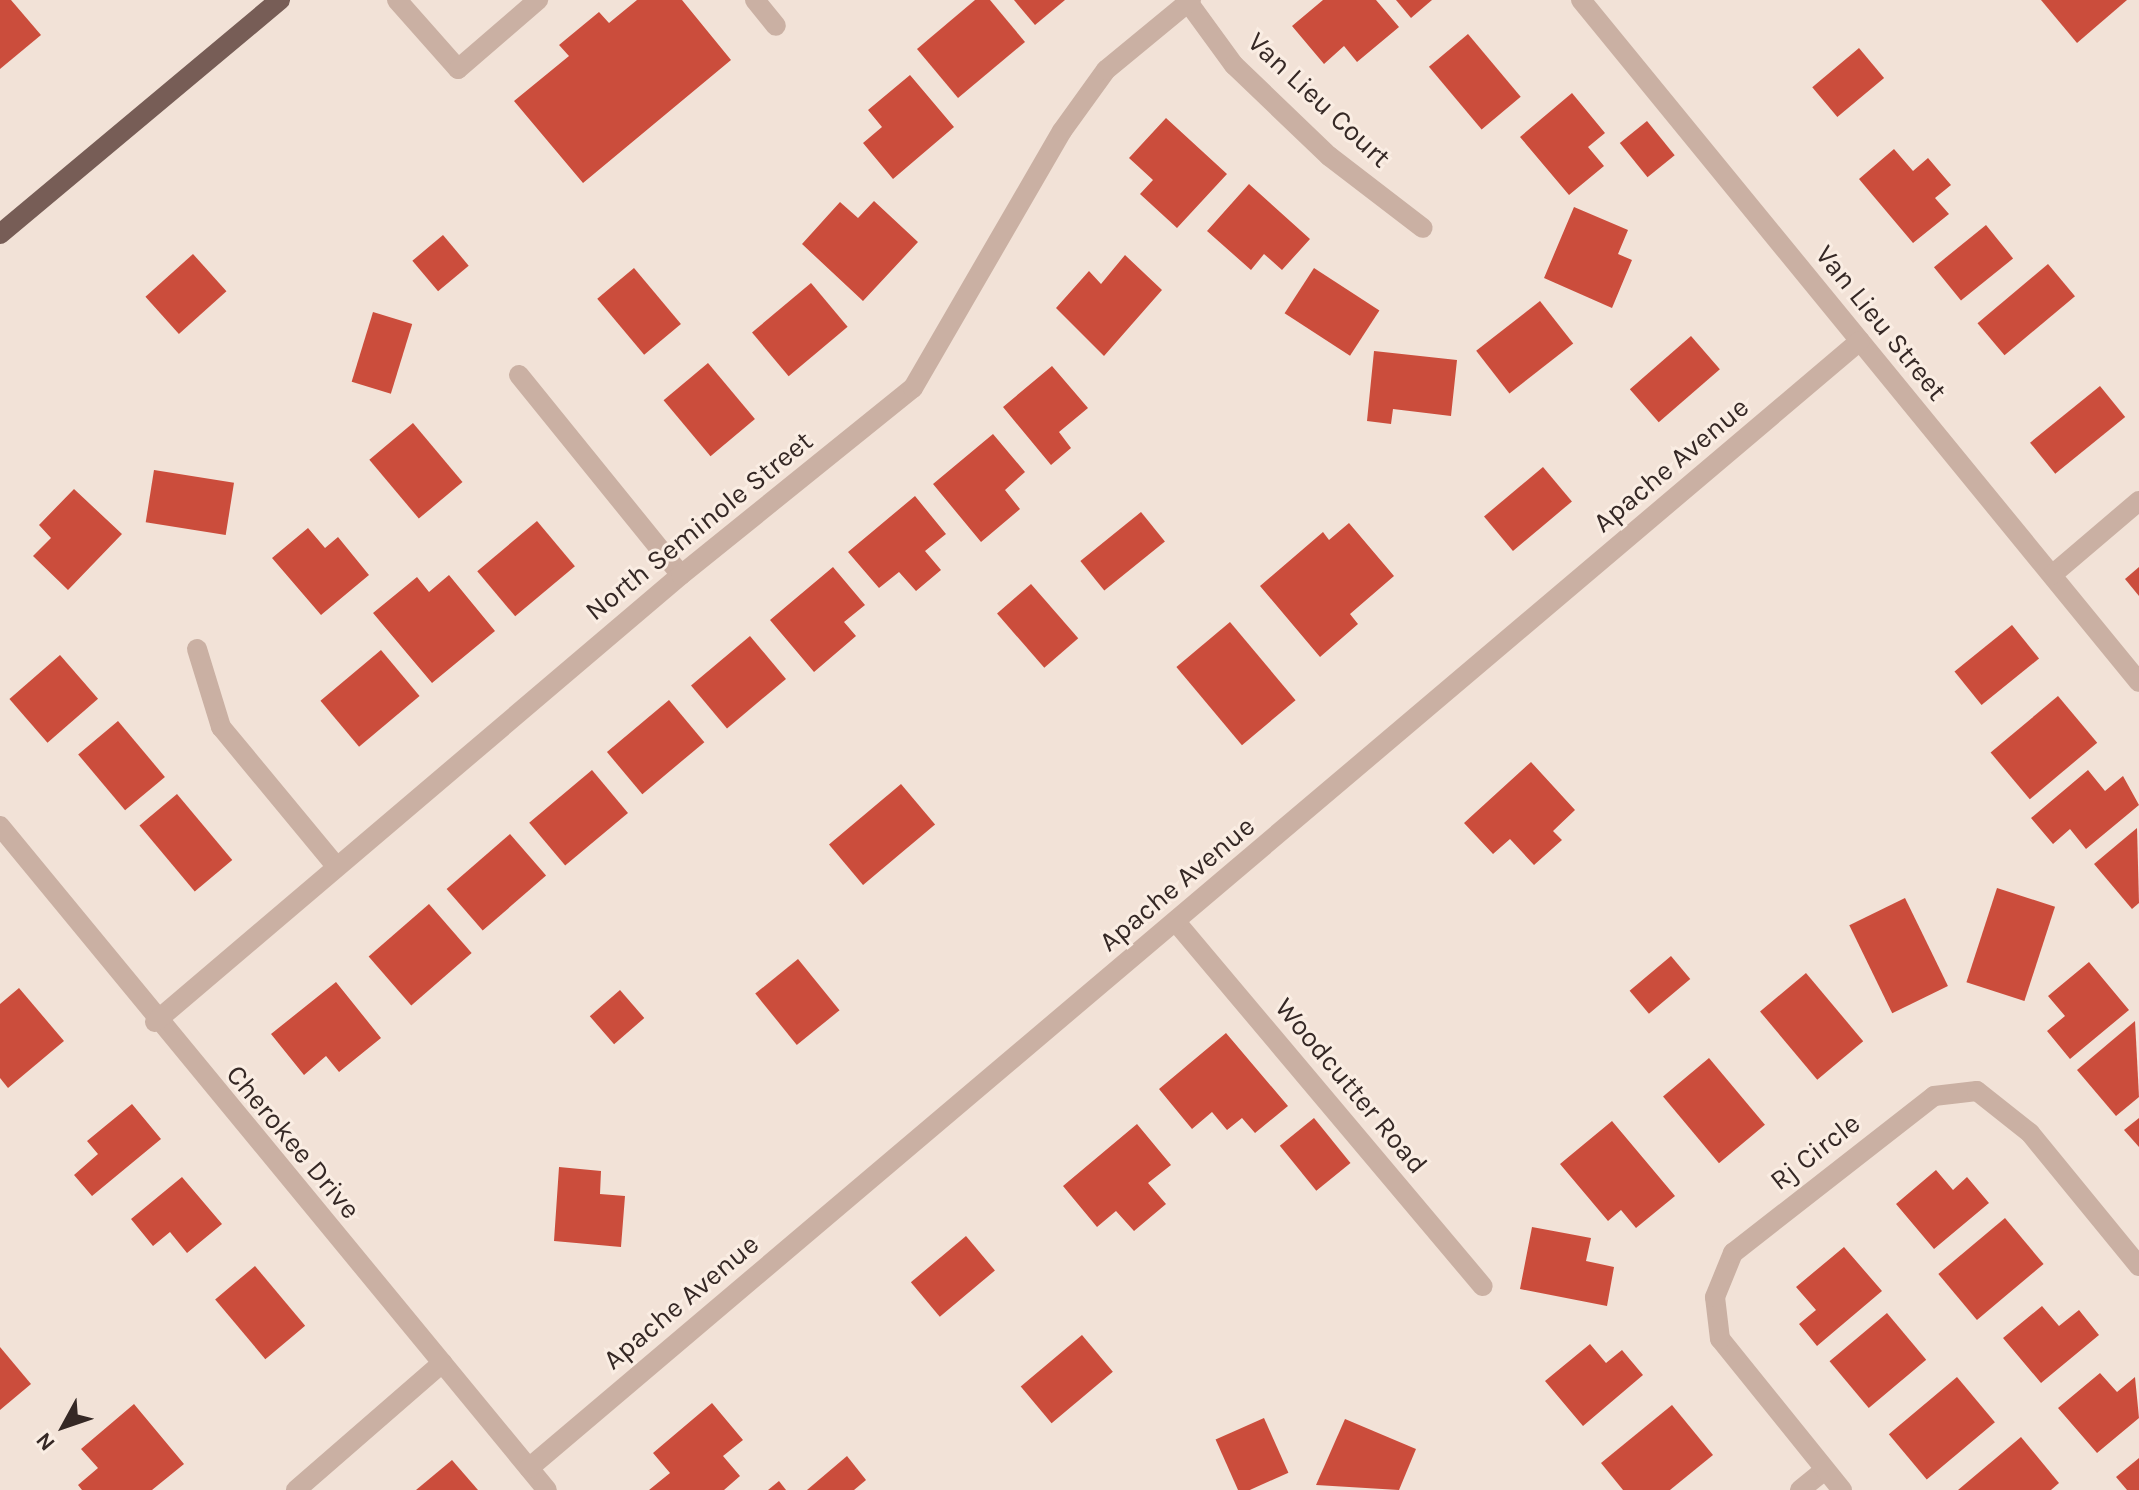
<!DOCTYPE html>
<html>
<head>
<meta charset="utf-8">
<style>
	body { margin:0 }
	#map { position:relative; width:2139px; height:1490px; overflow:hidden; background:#f2e2d7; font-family:Karla,sans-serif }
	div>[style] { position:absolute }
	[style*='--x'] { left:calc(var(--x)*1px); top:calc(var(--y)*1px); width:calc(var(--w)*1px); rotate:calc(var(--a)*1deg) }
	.building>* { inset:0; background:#cb4d3c; transform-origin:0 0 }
	.minor>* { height:20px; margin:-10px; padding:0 10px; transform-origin:10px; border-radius:10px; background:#cab0a3 }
	.major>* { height:20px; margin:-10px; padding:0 10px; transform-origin:10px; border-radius:10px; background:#775d56 }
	span { translate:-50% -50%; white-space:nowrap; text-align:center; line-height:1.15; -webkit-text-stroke:6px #faede3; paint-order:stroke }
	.street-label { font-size:28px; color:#352825 }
	.north { position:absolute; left:24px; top:1386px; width:80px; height:80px; -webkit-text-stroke:6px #faede3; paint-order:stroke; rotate:230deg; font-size:22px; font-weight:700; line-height:32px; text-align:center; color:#352825 }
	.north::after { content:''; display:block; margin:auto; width:28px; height:36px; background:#352825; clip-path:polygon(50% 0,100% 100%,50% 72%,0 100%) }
</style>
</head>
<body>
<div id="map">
	<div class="building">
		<div style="clip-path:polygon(0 0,11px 0,41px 35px,0 69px)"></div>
		<div style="clip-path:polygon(637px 0,682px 0,731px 60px,583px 183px,514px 101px,569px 56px,559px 45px,599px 12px,609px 23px)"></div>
		<div style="clip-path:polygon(975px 0,990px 0,1025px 42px,958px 98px,917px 49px)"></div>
		<div style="clip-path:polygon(1014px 0,1065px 0,1035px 25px)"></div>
		<div style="clip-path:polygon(1323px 0,1376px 0,1399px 27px,1357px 62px,1344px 46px,1324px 64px,1292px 26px)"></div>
		<div style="clip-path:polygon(1396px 0,1432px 0,1411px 18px)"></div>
		<div style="clip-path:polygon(2041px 0,2127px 0,2077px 43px)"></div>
		<div style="left:1468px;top:34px;width:82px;height:51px;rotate:50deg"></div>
		<div style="left:1859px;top:48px;width:39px;height:61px;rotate:50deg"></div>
		<div style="clip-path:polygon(910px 75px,954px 127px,893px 179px,863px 143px,882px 127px,868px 110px)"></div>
		<div style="clip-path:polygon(1572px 93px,1605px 133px,1588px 147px,1604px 166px,1569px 195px,1520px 137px)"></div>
		<div style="clip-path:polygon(1166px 118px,1227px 174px,1177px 228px,1140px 194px,1153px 180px,1129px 158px)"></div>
		<div style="left:1647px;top:121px;width:44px;height:35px;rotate:51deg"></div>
		<div style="clip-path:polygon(1894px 149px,1913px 171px,1928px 158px,1951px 185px,1935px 198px,1949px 214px,1913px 243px,1859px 179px)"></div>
		<div style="clip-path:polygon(1249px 184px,1310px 239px,1282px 270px,1264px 254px,1251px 270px,1207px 231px)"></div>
		<div style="clip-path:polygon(874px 201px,918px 242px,863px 301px,802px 244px,840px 202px,858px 218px)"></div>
		<div style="clip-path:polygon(1574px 207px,1628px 230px,1618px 254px,1632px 260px,1612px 308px,1544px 278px)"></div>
		<div style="left:1986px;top:225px;width:43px;height:67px;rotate:51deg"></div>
		<div style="left:443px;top:235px;width:40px;height:40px;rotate:50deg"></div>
		<div style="left:193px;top:254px;width:50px;height:64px;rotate:48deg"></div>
		<div style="clip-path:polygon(1125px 255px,1162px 290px,1104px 356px,1056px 308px,1089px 271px,1101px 284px)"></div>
		<div style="left:2048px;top:264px;width:42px;height:92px;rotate:50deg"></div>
		<div style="left:634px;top:268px;width:73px;height:48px;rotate:50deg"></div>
		<div style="left:1314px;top:268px;width:78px;height:54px;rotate:33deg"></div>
		<div style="left:811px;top:283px;width:57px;height:77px;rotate:50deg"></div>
		<div style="left:1540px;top:301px;width:54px;height:81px;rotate:52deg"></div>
		<div style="left:373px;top:312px;width:41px;height:73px;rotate:17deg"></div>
		<div style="left:1691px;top:336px;width:44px;height:81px;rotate:49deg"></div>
		<div style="clip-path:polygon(1374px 351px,1457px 360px,1451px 416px,1393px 409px,1391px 424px,1367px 421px)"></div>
		<div style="left:708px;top:363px;width:73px;height:58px;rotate:50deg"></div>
		<div style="clip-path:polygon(1052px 366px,1088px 408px,1059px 432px,1071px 448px,1051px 465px,1003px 407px)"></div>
		<div style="left:2100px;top:386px;width:40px;height:90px;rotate:51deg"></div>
		<div style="left:413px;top:423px;width:77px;height:57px;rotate:50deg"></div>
		<div style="clip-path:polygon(993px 434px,1025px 472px,1005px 490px,1020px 509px,981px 542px,933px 484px)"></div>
		<div style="left:1543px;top:467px;width:45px;height:77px;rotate:50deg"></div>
		<div style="left:154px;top:470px;width:81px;height:53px;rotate:9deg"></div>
		<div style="clip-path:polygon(74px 489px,122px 534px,68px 590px,33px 556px,51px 538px,39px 525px)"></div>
		<div style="clip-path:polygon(915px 496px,946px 534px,925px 551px,941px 570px,916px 591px,899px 572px,879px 588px,848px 552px)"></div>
		<div style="left:1141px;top:512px;width:38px;height:78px;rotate:51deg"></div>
		<div style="left:537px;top:521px;width:59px;height:78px;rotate:50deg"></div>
		<div style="clip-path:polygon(1349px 523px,1394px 576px,1350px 614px,1358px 624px,1320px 657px,1260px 586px,1323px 532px,1329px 540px)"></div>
		<div style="clip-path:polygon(308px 528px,325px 548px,338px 537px,369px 575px,321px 615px,272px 558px)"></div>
		<div style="clip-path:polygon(833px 567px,865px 605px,844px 622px,856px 636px,814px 672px,770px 620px)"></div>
		<div style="clip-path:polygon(2139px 567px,2139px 596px,2125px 579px)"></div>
		<div style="clip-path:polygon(449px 575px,495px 631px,432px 683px,373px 613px,417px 577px,429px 592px)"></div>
		<div style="left:1031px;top:584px;width:72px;height:45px;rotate:49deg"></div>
		<div style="left:1230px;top:622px;width:102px;height:70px;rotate:50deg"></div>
		<div style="left:2012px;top:625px;width:43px;height:74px;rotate:51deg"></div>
		<div style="left:750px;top:636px;width:56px;height:77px;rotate:50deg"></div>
		<div style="left:381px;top:650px;width:60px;height:79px;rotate:50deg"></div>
		<div style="left:60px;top:655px;width:58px;height:67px;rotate:49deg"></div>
		<div style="left:2058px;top:696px;width:61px;height:88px;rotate:50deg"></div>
		<div style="left:669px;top:700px;width:55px;height:81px;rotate:50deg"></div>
		<div style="left:118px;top:721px;width:73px;height:52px;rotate:50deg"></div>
		<div style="clip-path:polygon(1531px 762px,1575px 810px,1553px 831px,1562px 840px,1534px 865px,1510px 839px,1493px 854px,1464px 823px)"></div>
		<div style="left:592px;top:770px;width:56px;height:82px;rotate:50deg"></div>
		<div style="clip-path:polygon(2088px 770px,2105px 791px,2123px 776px,2139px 805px,2086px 849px,2070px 829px,2053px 844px,2031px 818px)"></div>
		<div style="left:901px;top:784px;width:53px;height:94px;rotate:50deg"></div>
		<div style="left:177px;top:794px;width:86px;height:49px;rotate:50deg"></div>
		<div style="clip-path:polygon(2137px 828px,2139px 903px,2132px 909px,2094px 864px)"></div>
		<div style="left:510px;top:834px;width:55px;height:84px;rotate:49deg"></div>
		<div style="left:1997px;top:888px;width:61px;height:99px;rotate:18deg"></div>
		<div style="left:1905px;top:898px;width:98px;height:62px;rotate:64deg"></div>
		<div style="left:429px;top:904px;width:65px;height:80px;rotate:49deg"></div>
		<div style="left:1671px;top:956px;width:30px;height:54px;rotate:50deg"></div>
		<div style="left:798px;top:959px;width:66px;height:55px;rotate:51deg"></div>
		<div style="clip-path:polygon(2089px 962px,2129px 1010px,2070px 1059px,2047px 1031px,2065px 1016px,2048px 996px)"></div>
		<div style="left:1806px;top:973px;width:89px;height:60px;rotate:50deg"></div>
		<div style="clip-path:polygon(336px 982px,381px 1038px,339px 1072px,326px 1056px,304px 1075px,271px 1034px)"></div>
		<div style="clip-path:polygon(19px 988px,64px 1041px,8px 1088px,0 1078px,0 1004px)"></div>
		<div style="left:620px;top:990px;width:37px;height:40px;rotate:49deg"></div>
		<div style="clip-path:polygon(2135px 1021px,2139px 1097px,2116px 1116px,2077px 1070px)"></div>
		<div style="clip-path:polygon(1226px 1033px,1288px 1106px,1255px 1133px,1242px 1118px,1227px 1130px,1212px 1112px,1192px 1129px,1159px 1089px)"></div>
		<div style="left:1709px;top:1058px;width:87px;height:60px;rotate:50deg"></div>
		<div style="clip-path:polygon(132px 1104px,161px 1139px,92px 1196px,74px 1175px,98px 1154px,87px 1141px)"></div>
		<div style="left:1314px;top:1118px;width:58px;height:44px;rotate:51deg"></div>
		<div style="clip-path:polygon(2139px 1118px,2139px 1147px,2124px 1130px)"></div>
		<div style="clip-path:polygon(1612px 1121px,1675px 1196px,1636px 1228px,1621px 1210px,1608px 1221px,1560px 1164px)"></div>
		<div style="clip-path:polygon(1137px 1124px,1171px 1165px,1148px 1183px,1166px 1204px,1134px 1231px,1116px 1211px,1097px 1227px,1063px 1186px)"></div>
		<div style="clip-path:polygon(559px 1167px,601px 1171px,600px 1194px,625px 1196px,621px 1247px,554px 1241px)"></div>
		<div style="clip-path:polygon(1936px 1170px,1953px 1190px,1967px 1177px,1989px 1203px,1934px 1249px,1896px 1204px)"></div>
		<div style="clip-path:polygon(182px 1177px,222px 1224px,187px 1253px,170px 1232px,153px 1246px,131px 1219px)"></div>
		<div style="left:2005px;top:1218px;width:60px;height:87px;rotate:50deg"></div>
		<div style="clip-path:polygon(1532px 1227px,1591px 1238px,1586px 1261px,1614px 1267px,1607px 1306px,1520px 1289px)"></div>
		<div style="left:966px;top:1236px;width:45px;height:72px;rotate:50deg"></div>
		<div style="clip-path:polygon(1844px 1247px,1882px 1291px,1817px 1346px,1799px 1324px,1816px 1310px,1796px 1287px)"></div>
		<div style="left:255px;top:1266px;width:78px;height:52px;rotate:50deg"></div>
		<div style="clip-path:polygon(2042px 1306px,2059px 1326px,2079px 1310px,2099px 1335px,2041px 1383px,2003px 1338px)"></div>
		<div style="left:1887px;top:1313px;width:61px;height:75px;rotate:50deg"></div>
		<div style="left:1082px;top:1335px;width:48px;height:80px;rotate:50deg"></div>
		<div style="clip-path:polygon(1590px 1344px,1606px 1363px,1622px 1350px,1643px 1375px,1583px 1426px,1545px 1381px)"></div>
		<div style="clip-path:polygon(0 1347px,31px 1384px,0 1410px)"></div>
		<div style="clip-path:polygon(2100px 1373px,2117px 1392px,2135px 1377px,2139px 1418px,2097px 1453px,2058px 1408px)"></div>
		<div style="left:1957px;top:1377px;width:59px;height:89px;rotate:50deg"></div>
		<div style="clip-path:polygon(712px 1403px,743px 1440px,723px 1456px,740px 1476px,724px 1490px,649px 1490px,670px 1473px,653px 1453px)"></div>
		<div style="clip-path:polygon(134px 1404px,184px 1464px,152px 1490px,82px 1490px,78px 1485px,98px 1468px,81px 1449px)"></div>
		<div style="clip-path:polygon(1672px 1405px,1713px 1455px,1670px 1490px,1623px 1490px,1601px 1463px)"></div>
		<div style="left:1264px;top:1418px;width:60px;height:53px;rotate:66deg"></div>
		<div style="clip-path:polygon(1345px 1419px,1416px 1449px,1399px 1490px,1316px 1485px)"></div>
		<div style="clip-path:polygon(2021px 1437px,2059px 1483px,2051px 1490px,1958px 1490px)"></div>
		<div style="clip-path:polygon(847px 1456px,866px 1480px,854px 1490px,807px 1490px)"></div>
		<div style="clip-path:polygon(2139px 1458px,2139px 1490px,2127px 1490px,2116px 1477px)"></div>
		<div style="clip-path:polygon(452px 1460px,478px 1490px,416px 1490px)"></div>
		<div style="clip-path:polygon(779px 1481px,786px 1490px,768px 1490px)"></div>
	</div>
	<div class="minor">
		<div style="--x:397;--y:0;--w:92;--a:48.5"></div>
		<div style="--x:458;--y:69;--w:106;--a:-40.8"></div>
		<div style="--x:755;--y:0;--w:33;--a:51"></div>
		<div style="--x:1581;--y:0;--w:881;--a:50.71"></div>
		<div style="--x:1188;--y:2;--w:78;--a:53.9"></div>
		<div style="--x:1234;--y:65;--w:132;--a:43.8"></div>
		<div style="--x:1329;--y:156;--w:118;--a:37.5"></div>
		<div style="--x:519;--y:375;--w:257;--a:51"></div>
		<div style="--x:2052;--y:575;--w:114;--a:-40.4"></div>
		<div style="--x:197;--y:649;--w:82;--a:72.9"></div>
		<div style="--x:221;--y:727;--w:179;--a:50.4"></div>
		<div style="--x:0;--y:826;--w:860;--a:50.52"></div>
		<div style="--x:1176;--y:922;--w:476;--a:49.9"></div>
		<div style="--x:155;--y:1022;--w:690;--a:-40.36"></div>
		<div style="--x:681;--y:575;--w:298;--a:-38.9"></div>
		<div style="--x:913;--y:388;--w:297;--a:-59.9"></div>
		<div style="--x:1062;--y:131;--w:75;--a:-54.2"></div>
		<div style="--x:1106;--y:70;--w:110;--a:-39.5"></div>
		<div style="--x:529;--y:1468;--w:1744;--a:-40.26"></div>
		<div style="--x:296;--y:1490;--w:194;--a:-41"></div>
		<div style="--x:1800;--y:1490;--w:32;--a:-39"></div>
		<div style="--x:1842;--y:1490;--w:194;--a:-128.9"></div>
		<div style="--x:1720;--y:1339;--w:42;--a:-96.8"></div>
		<div style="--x:1715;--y:1297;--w:48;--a:-67.8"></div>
		<div style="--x:1733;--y:1253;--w:255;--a:-38"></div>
		<div style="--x:1934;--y:1096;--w:43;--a:-6.6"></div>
		<div style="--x:1977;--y:1091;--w:68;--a:38.4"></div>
		<div style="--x:2030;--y:1133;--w:172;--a:50.7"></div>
	</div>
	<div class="major">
		<div style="--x:0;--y:234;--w:365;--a:-39.9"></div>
	</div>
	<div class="street-label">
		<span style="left:1319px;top:100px;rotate:43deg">Van Lieu Court</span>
		<span style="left:1881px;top:323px;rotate:51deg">Van Lieu Street</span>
		<span style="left:1671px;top:465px;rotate:-40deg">Apache Avenue</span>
		<span style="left:699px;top:526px;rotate:-39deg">North Seminole Street</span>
		<span style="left:1177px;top:884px;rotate:-40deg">Apache Avenue</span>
		<span style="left:1351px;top:1086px;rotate:50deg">Woodcutter Road</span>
		<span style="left:293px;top:1142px;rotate:50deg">Cherokee Drive</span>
		<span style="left:1815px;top:1152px;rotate:-38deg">Rj Circle</span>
		<span style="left:681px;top:1302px;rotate:-40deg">Apache Avenue</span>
	</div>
	<div class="north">N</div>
</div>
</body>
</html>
